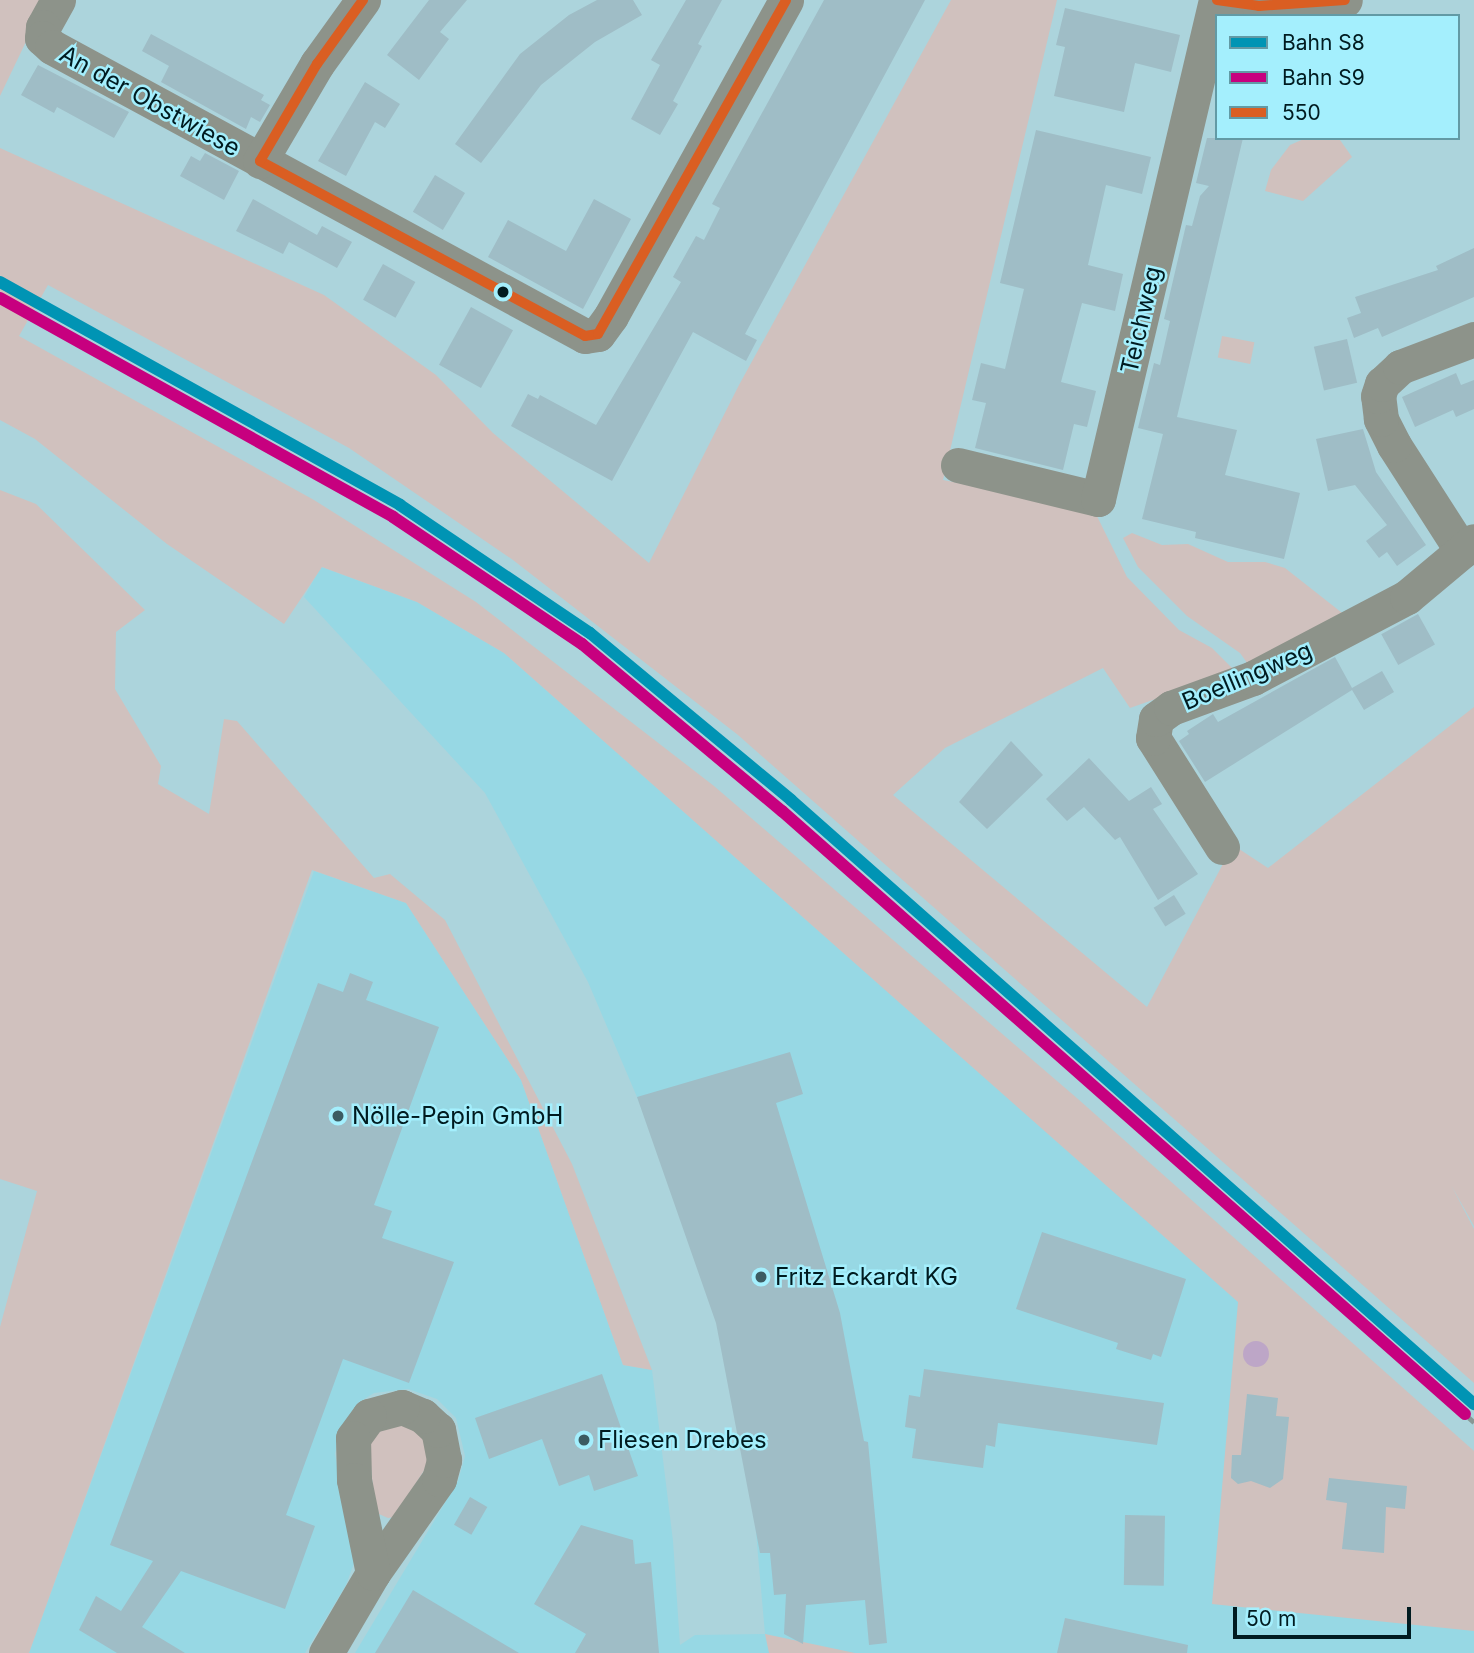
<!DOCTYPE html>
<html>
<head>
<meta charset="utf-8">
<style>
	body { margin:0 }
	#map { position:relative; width:1474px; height:1653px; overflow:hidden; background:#acd4dc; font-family:Inter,sans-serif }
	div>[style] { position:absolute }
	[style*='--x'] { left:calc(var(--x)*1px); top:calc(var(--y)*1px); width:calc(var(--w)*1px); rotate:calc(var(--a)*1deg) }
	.built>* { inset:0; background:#97d8e4 }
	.green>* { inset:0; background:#d0c1be; transform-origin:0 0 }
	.water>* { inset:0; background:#bda6c7 }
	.round { border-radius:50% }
	.building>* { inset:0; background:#9fbdc6; transform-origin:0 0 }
	.minor>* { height:35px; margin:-17.5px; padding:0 17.5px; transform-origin:17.5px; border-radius:17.5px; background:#8d938a }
	.rail>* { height:5px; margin-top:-2.5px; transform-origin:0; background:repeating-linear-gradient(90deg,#879895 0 10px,transparent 0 15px) }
	.bus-1>* { height:10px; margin:-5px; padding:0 5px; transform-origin:5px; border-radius:5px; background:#da5e22 }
	.rail-1>* { height:12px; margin:-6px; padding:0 6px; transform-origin:6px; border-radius:6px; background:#0094b4 }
	.rail-2>* { height:12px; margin:-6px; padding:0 6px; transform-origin:6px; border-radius:6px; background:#c7007f }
	.dots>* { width:19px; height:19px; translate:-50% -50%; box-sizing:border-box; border:4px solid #a4effd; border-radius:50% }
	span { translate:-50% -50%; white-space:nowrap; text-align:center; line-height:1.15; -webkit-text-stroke:5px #a4effd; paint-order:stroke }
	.street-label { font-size:24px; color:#001b20 }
	.poi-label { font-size:24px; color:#001b20 }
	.left { translate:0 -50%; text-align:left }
	.legend { position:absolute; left:1215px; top:14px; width:245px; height:126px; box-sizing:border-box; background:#a4effd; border:2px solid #629aa5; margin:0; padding:9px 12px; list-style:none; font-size:21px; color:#001b20 }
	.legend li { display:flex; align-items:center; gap:14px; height:35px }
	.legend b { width:35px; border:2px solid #629aa5 }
	.scale { position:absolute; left:1233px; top:1607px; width:178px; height:32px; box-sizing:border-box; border:4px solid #001b20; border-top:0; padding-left:9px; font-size:21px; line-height:24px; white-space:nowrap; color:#001b20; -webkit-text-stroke:5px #a4effd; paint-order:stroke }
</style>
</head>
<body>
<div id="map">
	<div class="built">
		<div style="clip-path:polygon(321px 567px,417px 602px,504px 653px,1474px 1510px,1474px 1653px,355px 1653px,458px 1481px,465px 1456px,456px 1418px,437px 1399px,408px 1389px,374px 1393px,358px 1403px,339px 1432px,335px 1454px,354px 1563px,346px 1585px,305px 1653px,29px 1653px,314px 871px,406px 903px,521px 1080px,623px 1365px,652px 1370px,673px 1541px,680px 1645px,695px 1635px,765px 1634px,751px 1476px,720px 1332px,684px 1214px,637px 1097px,588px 982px,485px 793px,304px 597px)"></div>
	</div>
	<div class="green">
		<div style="clip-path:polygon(0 0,46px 0,0 96px)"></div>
		<div style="clip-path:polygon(951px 0,1057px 0,943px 480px,1093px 508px,1127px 577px,1179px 630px,1212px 648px,1235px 671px,1130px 708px,1103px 668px,945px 748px,893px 795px,1147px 1007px,1233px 845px,1268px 868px,1474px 707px,1474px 1226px,1451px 1185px,1474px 1229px,1474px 1383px,738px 735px,513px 560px,349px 448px,48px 285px,19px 336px,314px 500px,476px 602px,714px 786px,1078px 1099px,1474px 1451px,1474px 1631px,1212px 1604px,1238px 1302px,504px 653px,417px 602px,322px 567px,284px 624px,167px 544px,35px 439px,0 420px,0 148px,324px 295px,436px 375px,493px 433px,649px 563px,739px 385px)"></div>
		<div style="clip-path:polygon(1306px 138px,1340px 140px,1352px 157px,1303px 201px,1265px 191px,1271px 170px,1290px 145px)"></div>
		<div style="left:1222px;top:336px;width:33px;height:22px;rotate:11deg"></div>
		<div style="clip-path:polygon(0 490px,36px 504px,145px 610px,116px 632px,115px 689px,161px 766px,158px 784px,209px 814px,224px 719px,237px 721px,374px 878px,390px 874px,445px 920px,572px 1164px,652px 1370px,623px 1365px,521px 1080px,406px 903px,312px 870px,29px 1653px,0 1653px,0 1327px,37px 1191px,0 1179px)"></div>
		<div style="clip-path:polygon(1132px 533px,1162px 545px,1188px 544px,1228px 562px,1265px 562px,1285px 568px,1346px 616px,1250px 667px,1240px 653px,1187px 616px,1138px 567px,1123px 538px)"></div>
		<div style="clip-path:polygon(396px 1421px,425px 1436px,430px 1461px,395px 1517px,388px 1518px,379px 1514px,374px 1498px,368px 1439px)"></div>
		<div style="clip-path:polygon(765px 1634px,855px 1653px,769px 1653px)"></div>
	</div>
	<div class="water">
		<div class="round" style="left:1243px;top:1341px;width:26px;height:26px"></div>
	</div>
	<div class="building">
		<div style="clip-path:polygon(429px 0,467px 0,440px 32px,449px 39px,419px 80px,387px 55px)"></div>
		<div style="clip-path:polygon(597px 0,633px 0,642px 15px,595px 42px,541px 85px,481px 163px,455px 144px,520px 54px,569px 15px)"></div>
		<div style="clip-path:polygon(686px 0,722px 0,698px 44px,702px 46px,673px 101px,678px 104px,660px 135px,631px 119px,660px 65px,651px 60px)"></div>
		<div style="clip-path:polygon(824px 0,925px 0,745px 334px,757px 340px,746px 361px,693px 332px,612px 481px,511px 426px,528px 394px,538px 399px,540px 395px,596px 425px,681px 282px,673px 277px,696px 236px,704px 240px,720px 208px,712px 204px)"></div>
		<div style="clip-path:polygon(1065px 8px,1180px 35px,1171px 72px,1135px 63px,1124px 112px,1054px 96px,1065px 47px,1056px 45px)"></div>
		<div style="clip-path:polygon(151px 34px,264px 95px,261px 100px,270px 105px,260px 122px,251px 117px,246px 129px,161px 82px,169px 66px,142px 51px)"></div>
		<div style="clip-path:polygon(38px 65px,129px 112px,114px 138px,57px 107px,54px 113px,21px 95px)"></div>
		<div style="clip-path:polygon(365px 82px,400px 104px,385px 128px,375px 122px,346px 176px,318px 161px)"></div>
		<div style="clip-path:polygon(1036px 130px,1151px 157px,1142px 194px,1106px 185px,1088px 265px,1123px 274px,1115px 311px,1082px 303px,1061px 382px,1096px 391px,1087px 427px,1074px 424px,1063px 470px,975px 448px,986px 403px,972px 400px,981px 363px,1005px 369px,1024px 289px,1000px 283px)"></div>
		<div style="clip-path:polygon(1207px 138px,1243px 138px,1177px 417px,1237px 430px,1225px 475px,1300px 493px,1284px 559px,1195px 538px,1196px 532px,1142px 519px,1163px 434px,1138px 428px,1154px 363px,1160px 365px,1170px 321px,1164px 319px,1186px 225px,1192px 226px,1200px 196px,1209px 186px,1196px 183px)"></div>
		<div style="clip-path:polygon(205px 153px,239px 171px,224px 200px,180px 176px,191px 156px,200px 161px)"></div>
		<div style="left:435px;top:175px;width:35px;height:43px;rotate:31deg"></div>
		<div style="clip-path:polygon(253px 199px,317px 235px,322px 226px,352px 242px,337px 268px,289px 242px,283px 254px,236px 231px)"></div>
		<div style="clip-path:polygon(594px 199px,631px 219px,583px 309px,488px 257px,508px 220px,566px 251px)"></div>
		<div style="clip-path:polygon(1474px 248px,1474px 297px,1382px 337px,1378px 328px,1354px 338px,1347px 318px,1361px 313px,1355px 297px,1438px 270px,1436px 266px)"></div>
		<div style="left:383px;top:264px;width:37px;height:41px;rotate:29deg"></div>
		<div style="left:471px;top:307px;width:48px;height:66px;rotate:29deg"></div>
		<div style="left:1347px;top:339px;width:45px;height:34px;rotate:77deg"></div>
		<div style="clip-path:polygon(1456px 373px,1461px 385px,1474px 380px,1474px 409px,1456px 417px,1453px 410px,1415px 427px,1402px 397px)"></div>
		<div style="clip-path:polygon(1363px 429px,1376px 472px,1426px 545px,1397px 566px,1387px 552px,1379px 558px,1366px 541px,1387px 525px,1355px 485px,1328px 491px,1316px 439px)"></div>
		<div style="left:1418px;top:614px;width:35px;height:42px;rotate:61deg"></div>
		<div style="clip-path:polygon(1335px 657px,1352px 688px,1382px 671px,1394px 692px,1364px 710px,1352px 690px,1205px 782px,1179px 741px,1189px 734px,1187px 731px,1213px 714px,1218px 722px)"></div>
		<div style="clip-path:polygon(1011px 741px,1043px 775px,987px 829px,959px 802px)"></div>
		<div style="clip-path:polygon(1089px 758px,1129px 801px,1151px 787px,1162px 804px,1153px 809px,1198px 874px,1158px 900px,1120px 837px,1115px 840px,1084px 807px,1067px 821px,1046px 799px)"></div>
		<div style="left:1174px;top:895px;width:22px;height:24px;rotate:58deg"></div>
		<div style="clip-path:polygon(350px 973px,373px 982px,366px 1000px,439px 1027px,374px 1205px,392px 1211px,382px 1238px,454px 1262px,409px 1383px,343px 1359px,286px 1515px,315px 1526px,285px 1609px,181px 1571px,142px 1627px,185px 1653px,117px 1653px,79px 1630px,96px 1596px,121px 1611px,153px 1561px,110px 1545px,318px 983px,343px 992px)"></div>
		<div style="clip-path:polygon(790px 1052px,803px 1094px,776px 1103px,840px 1313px,864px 1441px,868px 1442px,887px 1643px,869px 1645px,865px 1600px,806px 1605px,803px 1644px,784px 1634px,786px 1594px,774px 1595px,770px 1553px,760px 1553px,716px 1323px,637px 1097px)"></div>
		<div style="clip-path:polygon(1042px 1232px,1186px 1279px,1161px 1357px,1153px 1354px,1151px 1360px,1116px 1349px,1118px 1343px,1016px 1309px)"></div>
		<div style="clip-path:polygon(924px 1369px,1164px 1403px,1157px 1445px,998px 1423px,995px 1447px,986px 1445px,983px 1468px,912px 1458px,916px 1429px,905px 1427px,909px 1395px,920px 1397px)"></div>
		<div style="clip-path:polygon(602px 1374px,638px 1476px,594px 1491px,589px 1475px,559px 1486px,542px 1439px,489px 1459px,475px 1418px)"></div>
		<div style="clip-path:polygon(1247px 1394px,1278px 1398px,1276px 1416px,1289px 1417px,1283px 1479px,1270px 1488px,1251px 1481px,1238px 1484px,1231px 1478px,1232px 1455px,1241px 1455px)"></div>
		<div style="clip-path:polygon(1329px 1478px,1407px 1486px,1405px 1509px,1386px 1507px,1384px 1553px,1342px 1549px,1347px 1503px,1326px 1500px)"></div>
		<div style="left:470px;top:1497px;width:20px;height:32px;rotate:30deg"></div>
		<div style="left:1125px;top:1515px;width:40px;height:70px;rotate:1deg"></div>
		<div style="clip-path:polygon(581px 1525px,633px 1540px,635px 1564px,651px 1562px,659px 1653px,575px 1653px,586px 1634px,534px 1604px)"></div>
		<div style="clip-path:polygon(413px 1590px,519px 1653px,375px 1653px)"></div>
		<div style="clip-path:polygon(1065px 1618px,1188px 1645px,1187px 1653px,1057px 1653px)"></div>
	</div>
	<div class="minor">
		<div style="--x:58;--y:0;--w:31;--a:119"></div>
		<div style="--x:43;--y:27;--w:11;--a:95"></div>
		<div style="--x:42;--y:38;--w:13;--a:42"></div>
		<div style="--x:52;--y:47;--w:606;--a:28.47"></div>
		<div style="--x:585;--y:336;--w:13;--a:-9"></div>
		<div style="--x:598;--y:334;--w:22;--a:-54"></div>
		<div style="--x:611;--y:316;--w:361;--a:-61"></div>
		<div style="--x:1217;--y:0;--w:42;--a:8.1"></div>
		<div style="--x:1259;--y:6;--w:86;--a:-4"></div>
		<div style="--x:260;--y:161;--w:113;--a:-59.6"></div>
		<div style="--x:317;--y:64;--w:79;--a:-54.3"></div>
		<div style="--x:958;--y:465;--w:144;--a:13.7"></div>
		<div style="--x:1098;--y:499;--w:513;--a:-76.7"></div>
		<div style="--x:1462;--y:551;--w:126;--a:-122.7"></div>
		<div style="--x:1394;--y:445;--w:29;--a:-117"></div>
		<div style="--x:1381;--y:419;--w:23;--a:-97"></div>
		<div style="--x:1378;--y:396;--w:13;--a:-72"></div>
		<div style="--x:1382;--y:384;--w:25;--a:-43"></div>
		<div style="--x:1400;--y:367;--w:79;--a:-20.7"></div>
		<div style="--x:1222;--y:847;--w:129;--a:-122.3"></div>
		<div style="--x:1153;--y:738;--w:19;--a:-81"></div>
		<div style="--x:1156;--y:719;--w:19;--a:-36"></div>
		<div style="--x:1171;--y:708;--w:87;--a:-20.1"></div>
		<div style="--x:1253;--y:678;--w:174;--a:-27.7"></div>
		<div style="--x:1407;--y:597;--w:87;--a:-39.9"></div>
		<div style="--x:326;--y:1653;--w:93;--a:-59.6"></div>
		<div style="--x:373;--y:1573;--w:115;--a:-54.9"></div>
		<div style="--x:439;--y:1479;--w:20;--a:-75"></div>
		<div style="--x:444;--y:1460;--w:31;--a:-101"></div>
		<div style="--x:438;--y:1430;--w:21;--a:-137"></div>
		<div style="--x:423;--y:1416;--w:23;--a:-157"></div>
		<div style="--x:402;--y:1407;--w:34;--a:165"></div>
		<div style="--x:369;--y:1416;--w:27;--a:126"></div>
		<div style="--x:353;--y:1438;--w:42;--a:88.6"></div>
		<div style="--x:354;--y:1480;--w:95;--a:78.5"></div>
	</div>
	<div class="rail">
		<div style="--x:930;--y:940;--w:727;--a:41.54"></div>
		<div style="--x:1237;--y:1195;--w:115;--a:42.9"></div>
	</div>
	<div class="bus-1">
		<div style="--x:1217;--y:0;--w:42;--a:8.1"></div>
		<div style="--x:1259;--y:6;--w:86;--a:-4"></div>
		<div style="--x:260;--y:161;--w:369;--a:28.3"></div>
		<div style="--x:585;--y:336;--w:13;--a:-9"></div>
		<div style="--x:598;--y:334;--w:383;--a:-60.6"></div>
		<div style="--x:260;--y:161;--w:113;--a:-59.6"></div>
		<div style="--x:317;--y:64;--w:79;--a:-54.3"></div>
	</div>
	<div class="rail-1">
		<div style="--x:0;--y:282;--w:458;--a:29.1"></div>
		<div style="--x:400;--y:505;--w:229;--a:34"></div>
		<div style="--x:590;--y:633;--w:261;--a:39.7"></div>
		<div style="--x:791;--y:800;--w:912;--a:41.49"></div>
	</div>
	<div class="rail-2">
		<div style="--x:0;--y:298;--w:450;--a:29.1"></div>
		<div style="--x:393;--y:517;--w:228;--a:33.9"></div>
		<div style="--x:582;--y:644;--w:261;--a:39.9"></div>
		<div style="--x:782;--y:811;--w:911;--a:41.44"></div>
	</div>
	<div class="dots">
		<div style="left:503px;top:292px;background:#001b20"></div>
		<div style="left:338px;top:1116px;background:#3c5c62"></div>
		<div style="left:761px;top:1277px;background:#3c5c62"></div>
		<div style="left:584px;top:1440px;background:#3c5c62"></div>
	</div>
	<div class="street-label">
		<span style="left:150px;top:101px;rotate:29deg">An der Obstwiese</span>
		<span style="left:1141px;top:320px;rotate:-77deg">Teichweg</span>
		<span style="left:1247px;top:676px;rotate:-23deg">Boellingweg</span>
	</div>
	<div class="poi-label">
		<span class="left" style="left:352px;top:1116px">Nölle-Pepin GmbH</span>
		<span class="left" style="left:775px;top:1277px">Fritz Eckardt KG</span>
		<span class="left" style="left:598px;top:1440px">Fliesen Drebes</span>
	</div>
	<ul class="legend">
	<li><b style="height:9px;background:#0094b4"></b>Bahn S8</li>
	<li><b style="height:9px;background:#c7007f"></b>Bahn S9</li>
	<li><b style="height:9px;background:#da5e22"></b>550</li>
	</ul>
	<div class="scale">50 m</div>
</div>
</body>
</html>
